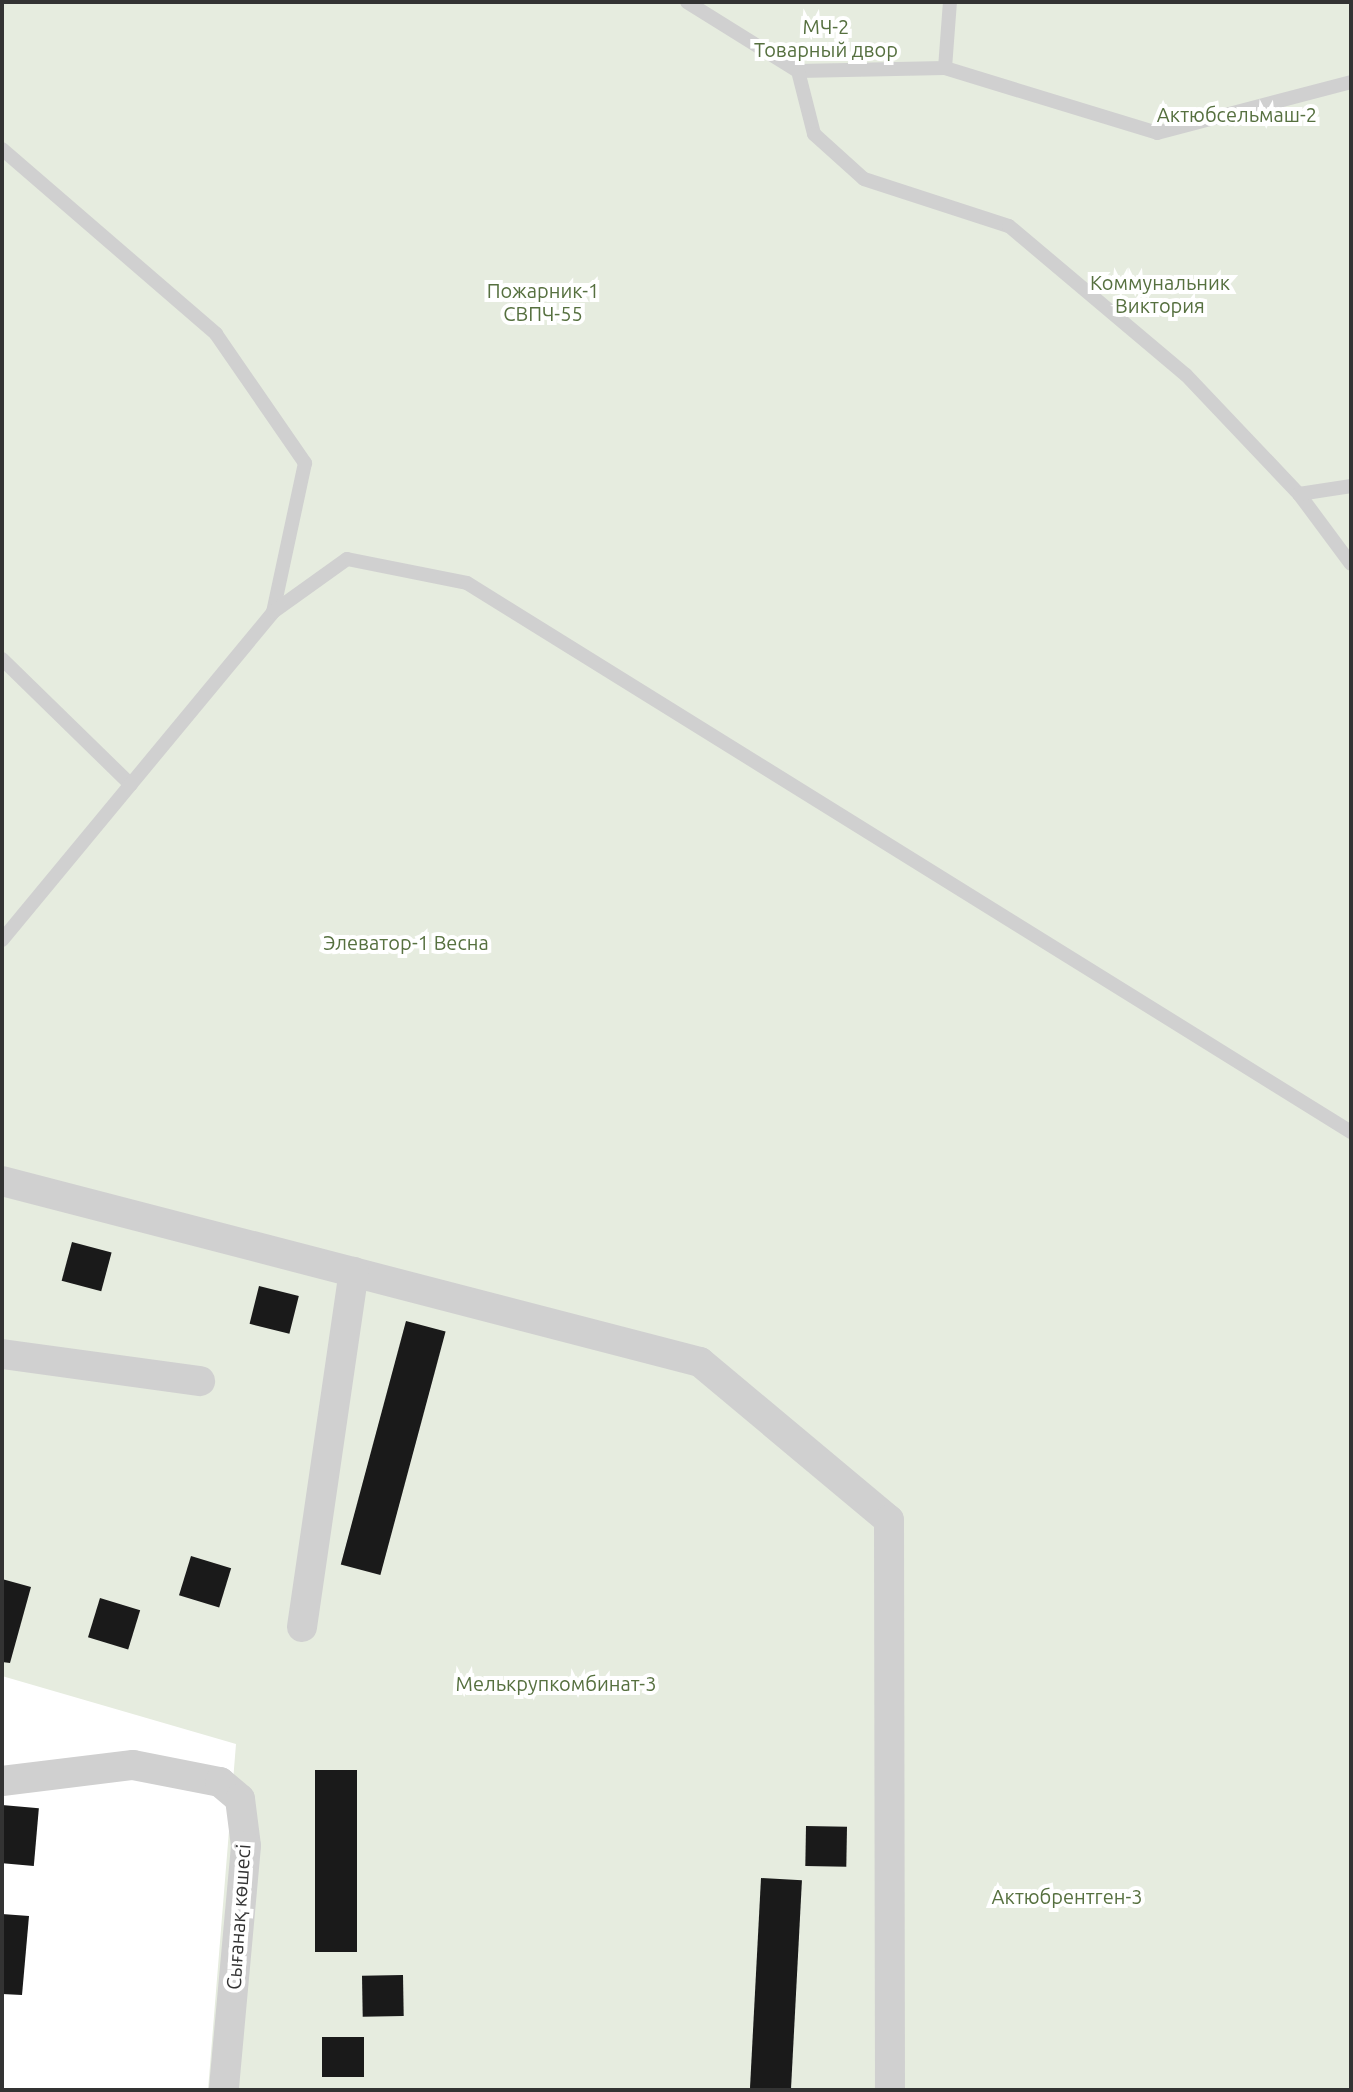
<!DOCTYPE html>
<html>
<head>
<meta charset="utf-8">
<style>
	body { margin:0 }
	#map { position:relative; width:1353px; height:2092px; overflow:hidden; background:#fff; font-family:Ubuntu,sans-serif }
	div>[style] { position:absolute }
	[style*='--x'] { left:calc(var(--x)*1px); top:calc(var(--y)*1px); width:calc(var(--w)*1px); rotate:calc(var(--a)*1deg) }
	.green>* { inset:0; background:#e6ecdf }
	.building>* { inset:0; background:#1a1a1a; transform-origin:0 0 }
	.service>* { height:14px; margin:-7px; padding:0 7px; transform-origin:7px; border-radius:7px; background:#d0d0d0 }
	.minor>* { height:30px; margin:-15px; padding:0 15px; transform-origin:15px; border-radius:15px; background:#d0d0d0 }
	span { translate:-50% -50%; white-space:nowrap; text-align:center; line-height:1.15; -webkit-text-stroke:8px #fff; paint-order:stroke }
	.park-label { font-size:20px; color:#56703f }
	.street-label { font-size:20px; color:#333 }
	.frame { position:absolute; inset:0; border:4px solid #333; pointer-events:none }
</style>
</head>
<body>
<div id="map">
	<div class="green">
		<div style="clip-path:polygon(2px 2px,1351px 2px,1351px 2090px,208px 2090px,236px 1744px,2px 1676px)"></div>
	</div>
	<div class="building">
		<div style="left:72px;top:1242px;width:41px;height:40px;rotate:15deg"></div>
		<div style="left:259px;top:1286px;width:41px;height:39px;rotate:14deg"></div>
		<div style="left:406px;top:1321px;width:41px;height:252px;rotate:15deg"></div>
		<div style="left:191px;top:1556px;width:42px;height:41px;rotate:17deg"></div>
		<div style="clip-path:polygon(2px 1579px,31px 1587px,10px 1663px,2px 1662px)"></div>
		<div style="left:100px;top:1598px;width:42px;height:41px;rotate:17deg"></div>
		<div style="left:315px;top:1770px;width:42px;height:182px"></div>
		<div style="left:2px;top:1805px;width:37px;height:58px;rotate:5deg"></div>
		<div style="left:806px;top:1826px;width:41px;height:40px;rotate:1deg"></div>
		<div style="left:761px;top:1878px;width:41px;height:212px;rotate:3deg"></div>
		<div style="clip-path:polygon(2px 1914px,29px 1916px,22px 1995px,2px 1994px)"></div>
		<div style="left:403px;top:1975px;width:41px;height:41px;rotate:89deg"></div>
		<div style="left:364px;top:2037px;width:40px;height:42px;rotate:90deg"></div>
	</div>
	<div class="service">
		<div style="--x:687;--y:2;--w:131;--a:31.9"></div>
		<div style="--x:798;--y:71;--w:147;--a:-1.2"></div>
		<div style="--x:945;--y:68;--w:222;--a:17"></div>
		<div style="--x:1157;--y:133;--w:201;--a:-14.7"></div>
		<div style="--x:945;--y:68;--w:66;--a:-85.7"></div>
		<div style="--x:798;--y:71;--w:65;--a:75.7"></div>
		<div style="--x:814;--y:134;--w:67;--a:42"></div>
		<div style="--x:864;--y:179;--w:152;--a:18"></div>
		<div style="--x:1009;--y:226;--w:231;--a:40.1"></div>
		<div style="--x:1186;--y:375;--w:164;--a:46.5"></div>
		<div style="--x:1299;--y:494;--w:87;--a:53.4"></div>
		<div style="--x:2;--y:149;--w:283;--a:40.8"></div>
		<div style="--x:216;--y:334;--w:157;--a:55.4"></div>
		<div style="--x:305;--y:463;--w:152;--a:102.1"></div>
		<div style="--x:1299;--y:494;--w:53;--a:-8.7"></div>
		<div style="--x:2;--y:659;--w:180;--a:44.3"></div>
		<div style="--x:2;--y:940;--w:425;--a:-50.4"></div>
		<div style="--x:273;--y:612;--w:91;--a:-35.6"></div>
		<div style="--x:347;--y:559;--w:122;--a:11.3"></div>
		<div style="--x:467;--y:583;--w:1041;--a:31.84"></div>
	</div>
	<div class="minor">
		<div style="--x:2;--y:1181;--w:721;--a:14.54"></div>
		<div style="--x:700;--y:1362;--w:246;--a:39.9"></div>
		<div style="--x:889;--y:1520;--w:570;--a:89.9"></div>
		<div style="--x:2;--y:1354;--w:200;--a:7.8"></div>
		<div style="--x:302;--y:1627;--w:359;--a:-81.7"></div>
		<div style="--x:2;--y:1781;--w:132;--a:-7"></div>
		<div style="--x:133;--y:1765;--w:89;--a:11.1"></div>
		<div style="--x:220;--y:1782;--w:26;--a:40"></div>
		<div style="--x:240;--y:1799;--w:47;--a:82.7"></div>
		<div style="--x:246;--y:1846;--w:245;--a:95.2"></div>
	</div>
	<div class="park-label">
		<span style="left:826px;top:38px">МЧ-2<br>Товарный двор</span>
		<span style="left:1237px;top:114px">Актюбсельмаш-2</span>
		<span style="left:1160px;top:294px">Коммунальник<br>Виктория</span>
		<span style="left:543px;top:302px">Пожарник-1<br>СВПЧ-55</span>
		<span style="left:406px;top:942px">Элеватор-1 Весна</span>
		<span style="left:556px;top:1683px">Мелькрупкомбинат-3</span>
		<span style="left:1067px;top:1896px">Актюбрентген-3</span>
	</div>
	<div class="street-label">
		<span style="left:238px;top:1917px;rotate:-86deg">Сығанақ көшесі</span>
	</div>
	<div class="frame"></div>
</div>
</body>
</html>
